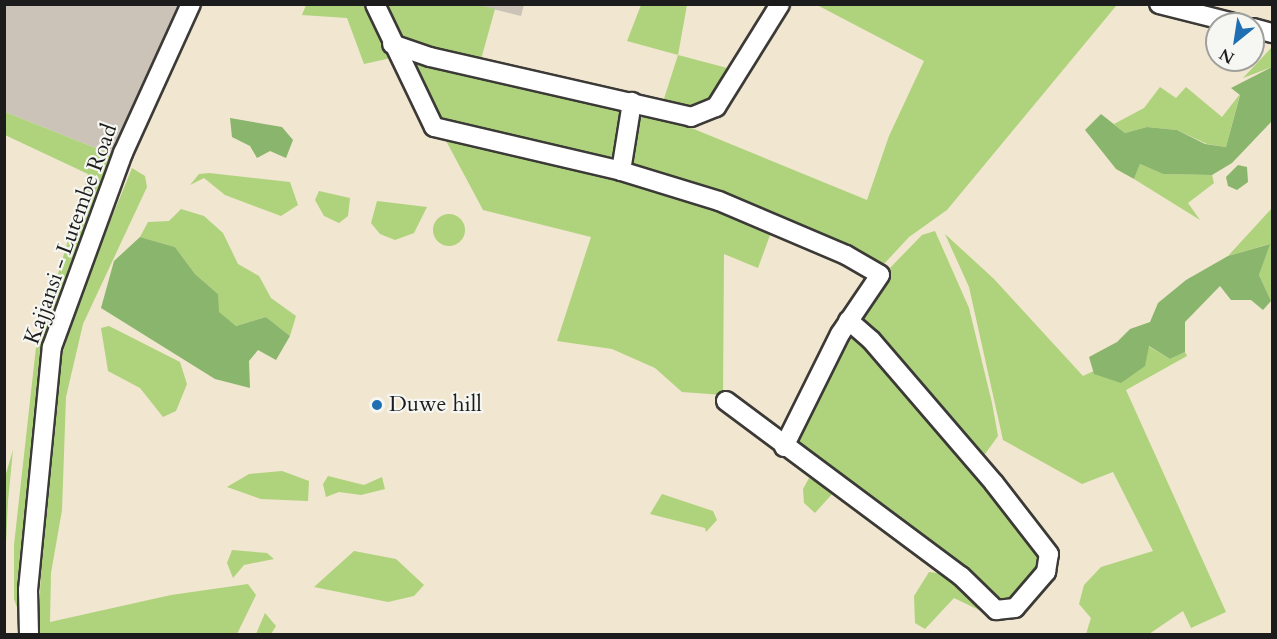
<!DOCTYPE html>
<html>
<head>
<meta charset="utf-8">
<style>
	body { margin:0 }
	#map { position:relative; width:1277px; height:639px; overflow:hidden; background:#f1e6cf; font-family:Cardo,serif }
	div>[style] { position:absolute }
	[style*='--x'] { left:calc(var(--x)*1px); top:calc(var(--y)*1px); width:calc(var(--w)*1px); rotate:calc(var(--a)*1deg) }
	.industrial>* { inset:0; background:#cbc3b8 }
	.green>* { inset:0; background:#aed37c }
	.round { border-radius:50% }
	.forest>* { inset:0; background:#8ab56c }
	.roads { filter:drop-shadow(2px 0 #3c3a37) drop-shadow(-2px 0 #3c3a37) drop-shadow(0 2px #3c3a37) drop-shadow(0 -2px #3c3a37) }
	.minor>* { height:18px; margin:-9px; padding:0 9px; transform-origin:9px; border-radius:9px; background:#fff }
	.dots>* { width:16px; height:16px; translate:-50% -50%; box-sizing:border-box; border:3px solid #f6f6f2; border-radius:50% }
	span { translate:-50% -50%; white-space:nowrap; text-align:center; line-height:1.15; -webkit-text-stroke:4.5px #f6f6f2; paint-order:stroke }
	.street-label { font-size:22px; color:#1c1c1c }
	.poi-label { font-size:22px; color:#1c1c1c }
	.left { translate:0 -50%; text-align:left }
	.frame { position:absolute; inset:0; border:6px solid #1c1c1c; pointer-events:none }
	.north { position:absolute; left:1205px; top:12px; width:60px; height:60px; box-sizing:border-box; background:#f6f6f2; border:2px solid #9f9f9c; border-radius:50%; rotate:210deg; font-size:16px; font-weight:700; line-height:24px; text-align:center; color:#1c1c1c }
	.north::after { content:''; display:block; margin:auto; width:21px; height:27px; background:#1f6fb2; clip-path:polygon(50% 0,100% 100%,50% 72%,0 100%) }
</style>
</head>
<body>
<div id="map">
	<div class="industrial">
		<div style="clip-path:polygon(5px 5px,183px 5px,118px 157px,5px 112px)"></div>
		<div style="clip-path:polygon(476px 5px,524px 5px,521px 16px)"></div>
	</div>
	<div class="green">
		<div style="clip-path:polygon(474px 4px,495px 9px,480px 63px,398px 42px,379px 5px)"></div>
		<div style="clip-path:polygon(306px 5px,371px 5px,391px 58px,364px 64px,347px 18px,302px 15px)"></div>
		<div style="clip-path:polygon(641px 5px,687px 5px,678px 55px,731px 69px,718px 94px,698px 111px,662px 105px,678px 55px,627px 41px)"></div>
		<div style="clip-path:polygon(817px 5px,1110px 4px,1116px 6px,947px 210px,909px 237px,883px 265px,859px 253px,634px 171px,626px 162px,634px 123px,650px 111px,867px 200px,889px 136px,924px 61px)"></div>
		<div style="clip-path:polygon(1272px 47px,1272px 67px,1243px 78px)"></div>
		<div style="clip-path:polygon(406px 53px,624px 108px,613px 165px,432px 117px)"></div>
		<div style="clip-path:polygon(1160px 87px,1176px 98px,1186px 87px,1222px 117px,1240px 94px,1226px 147px,1207px 144px,1177px 130px,1147px 127px,1125px 133px,1114px 124px,1144px 108px)"></div>
		<div style="clip-path:polygon(5px 112px,118px 157px,49px 334px,20px 616px,14px 599px,14px 545px,36px 347px,88px 174px,5px 135px)"></div>
		<div style="clip-path:polygon(444px 137px,605px 170px,773px 227px,758px 268px,724px 254px,723px 395px,682px 392px,655px 368px,612px 349px,557px 341px,591px 237px,483px 210px)"></div>
		<div style="clip-path:polygon(1140px 164px,1163px 174px,1212px 175px,1214px 183px,1188px 203px,1200px 220px,1134px 179px)"></div>
		<div style="clip-path:polygon(132px 168px,145px 176px,147px 187px,83px 324px,66px 397px,62px 510px,51px 573px,50px 622px,171px 595px,248px 584px,256px 595px,237px 634px,39px 634px,42px 522px,58px 368px,81px 293px)"></div>
		<div style="clip-path:polygon(209px 173px,290px 182px,298px 205px,281px 216px,225px 195px,204px 178px,190px 185px,199px 174px)"></div>
		<div style="clip-path:polygon(319px 191px,350px 198px,348px 216px,339px 223px,324px 216px,315px 200px)"></div>
		<div style="clip-path:polygon(377px 201px,427px 207px,414px 233px,395px 240px,380px 234px,371px 223px)"></div>
		<div style="clip-path:polygon(1272px 208px,1272px 300px,1271px 301px,1259px 275px,1269px 244px,1228px 256px)"></div>
		<div style="clip-path:polygon(181px 209px,204px 216px,223px 233px,238px 264px,259px 276px,271px 298px,296px 316px,290px 336px,266px 317px,236px 326px,218px 312px,218px 294px,195px 274px,175px 247px,140px 237px,148px 222px,169px 221px)"></div>
		<div class="round" style="left:433px;top:214px;width:32px;height:32px"></div>
		<div style="clip-path:polygon(935px 231px,969px 308px,992px 403px,998px 436px,980px 461px,853px 320px,888px 270px,922px 235px)"></div>
		<div style="clip-path:polygon(945px 234px,994px 279px,1083px 376px,1148px 346px,1170px 359px,1185px 352px,1187px 356px,1126px 390px,1226px 612px,1191px 628px,1183px 611px,1149px 634px,1086px 634px,1091px 618px,1079px 604px,1084px 585px,1101px 567px,1153px 551px,1113px 472px,1082px 484px,1003px 440px,969px 287px)"></div>
		<div style="clip-path:polygon(848px 325px,1044px 553px,1044px 565px,1004px 607px,794px 444px)"></div>
		<div style="clip-path:polygon(109px 326px,180px 362px,187px 384px,176px 411px,163px 417px,140px 388px,108px 371px,101px 328px)"></div>
		<div style="clip-path:polygon(13px 450px,8px 501px,5px 566px,5px 477px)"></div>
		<div style="clip-path:polygon(282px 471px,309px 481px,308px 501px,261px 499px,227px 487px,249px 474px)"></div>
		<div style="clip-path:polygon(328px 476px,364px 485px,382px 477px,385px 489px,361px 495px,339px 492px,326px 497px,323px 484px)"></div>
		<div style="clip-path:polygon(809px 478px,825px 483px,834px 492px,815px 513px,804px 503px,803px 489px)"></div>
		<div style="clip-path:polygon(662px 494px,713px 511px,717px 520px,706px 532px,705px 528px,650px 514px)"></div>
		<div style="clip-path:polygon(232px 550px,267px 553px,274px 559px,244px 565px,233px 578px,227px 563px)"></div>
		<div style="clip-path:polygon(354px 551px,396px 559px,424px 585px,414px 596px,388px 602px,314px 587px)"></div>
		<div style="clip-path:polygon(929px 572px,952px 575px,985px 608px,979px 610px,954px 598px,925px 629px,915px 623px,914px 596px)"></div>
		<div style="clip-path:polygon(265px 613px,276px 626px,271px 634px,256px 634px)"></div>
	</div>
	<div class="forest">
		<div style="clip-path:polygon(1272px 67px,1272px 121px,1232px 163px,1212px 175px,1163px 174px,1140px 164px,1134px 179px,1116px 169px,1085px 130px,1101px 114px,1125px 133px,1147px 127px,1177px 130px,1205px 144px,1226px 147px,1240px 95px,1231px 88px)"></div>
		<div style="clip-path:polygon(230px 118px,282px 127px,293px 140px,286px 158px,270px 151px,257px 158px,250px 146px,232px 137px)"></div>
		<div style="clip-path:polygon(1238px 165px,1247px 167px,1248px 182px,1237px 190px,1228px 186px,1226px 177px)"></div>
		<div style="clip-path:polygon(140px 237px,175px 247px,195px 274px,218px 294px,219px 312px,236px 326px,266px 317px,290px 336px,276px 360px,258px 350px,249px 361px,250px 388px,215px 379px,101px 308px,114px 261px)"></div>
		<div style="clip-path:polygon(1270px 244px,1259px 275px,1271px 301px,1263px 310px,1251px 300px,1231px 300px,1220px 286px,1185px 322px,1185px 352px,1170px 359px,1149px 346px,1145px 366px,1121px 383px,1094px 374px,1089px 357px,1117px 342px,1130px 329px,1150px 322px,1158px 303px,1186px 280px,1228px 256px)"></div>
	</div>
	<div class="roads">
		<div class="minor">
			<div style="--x:375;--y:4;--w:136;--a:64.4"></div>
			<div style="--x:434;--y:127;--w:192;--a:13.2"></div>
			<div style="--x:621;--y:171;--w:102;--a:17"></div>
			<div style="--x:719;--y:201;--w:138;--a:23"></div>
			<div style="--x:846;--y:255;--w:39;--a:30"></div>
			<div style="--x:880;--y:275;--w:71;--a:124.1"></div>
			<div style="--x:840;--y:334;--w:126;--a:116.4"></div>
			<div style="--x:1159;--y:4;--w:81;--a:14.2"></div>
			<div style="--x:1253;--y:28;--w:20;--a:15"></div>
			<div style="--x:392;--y:44;--w:40;--a:18.9"></div>
			<div style="--x:430;--y:57;--w:268;--a:12.9"></div>
			<div style="--x:691;--y:117;--w:27;--a:-22"></div>
			<div style="--x:716;--y:107;--w:121;--a:-58.1"></div>
			<div style="--x:621;--y:171;--w:70;--a:-80.9"></div>
			<div style="--x:726;--y:401;--w:293;--a:36.7"></div>
			<div style="--x:961;--y:576;--w:49;--a:44.2"></div>
			<div style="--x:996;--y:610;--w:19;--a:-6"></div>
			<div style="--x:1015;--y:608;--w:48;--a:-49.3"></div>
			<div style="--x:1046;--y:572;--w:18;--a:-81"></div>
			<div style="--x:1049;--y:554;--w:90;--a:-127.8"></div>
			<div style="--x:994;--y:483;--w:189;--a:-130.7"></div>
			<div style="--x:871;--y:340;--w:30;--a:-139"></div>
			<div style="--x:29;--y:634;--w:44;--a:-91.3"></div>
			<div style="--x:28;--y:590;--w:244;--a:-84.4"></div>
			<div style="--x:52;--y:347;--w:207;--a:-69.9"></div>
			<div style="--x:123;--y:153;--w:164;--a:-65.5"></div>
		</div>
	</div>
	<div class="dots">
		<div style="left:377px;top:405px;background:#1f6fb2"></div>
	</div>
	<div class="street-label">
		<span style="left:71px;top:234px;rotate:-70deg">Kajjansi - Lutembe Road</span>
	</div>
	<div class="poi-label">
		<span class="left" style="left:389px;top:405px">Duwe hill</span>
	</div>
	<div class="frame"></div>
	<div class="north">N</div>
</div>
</body>
</html>
